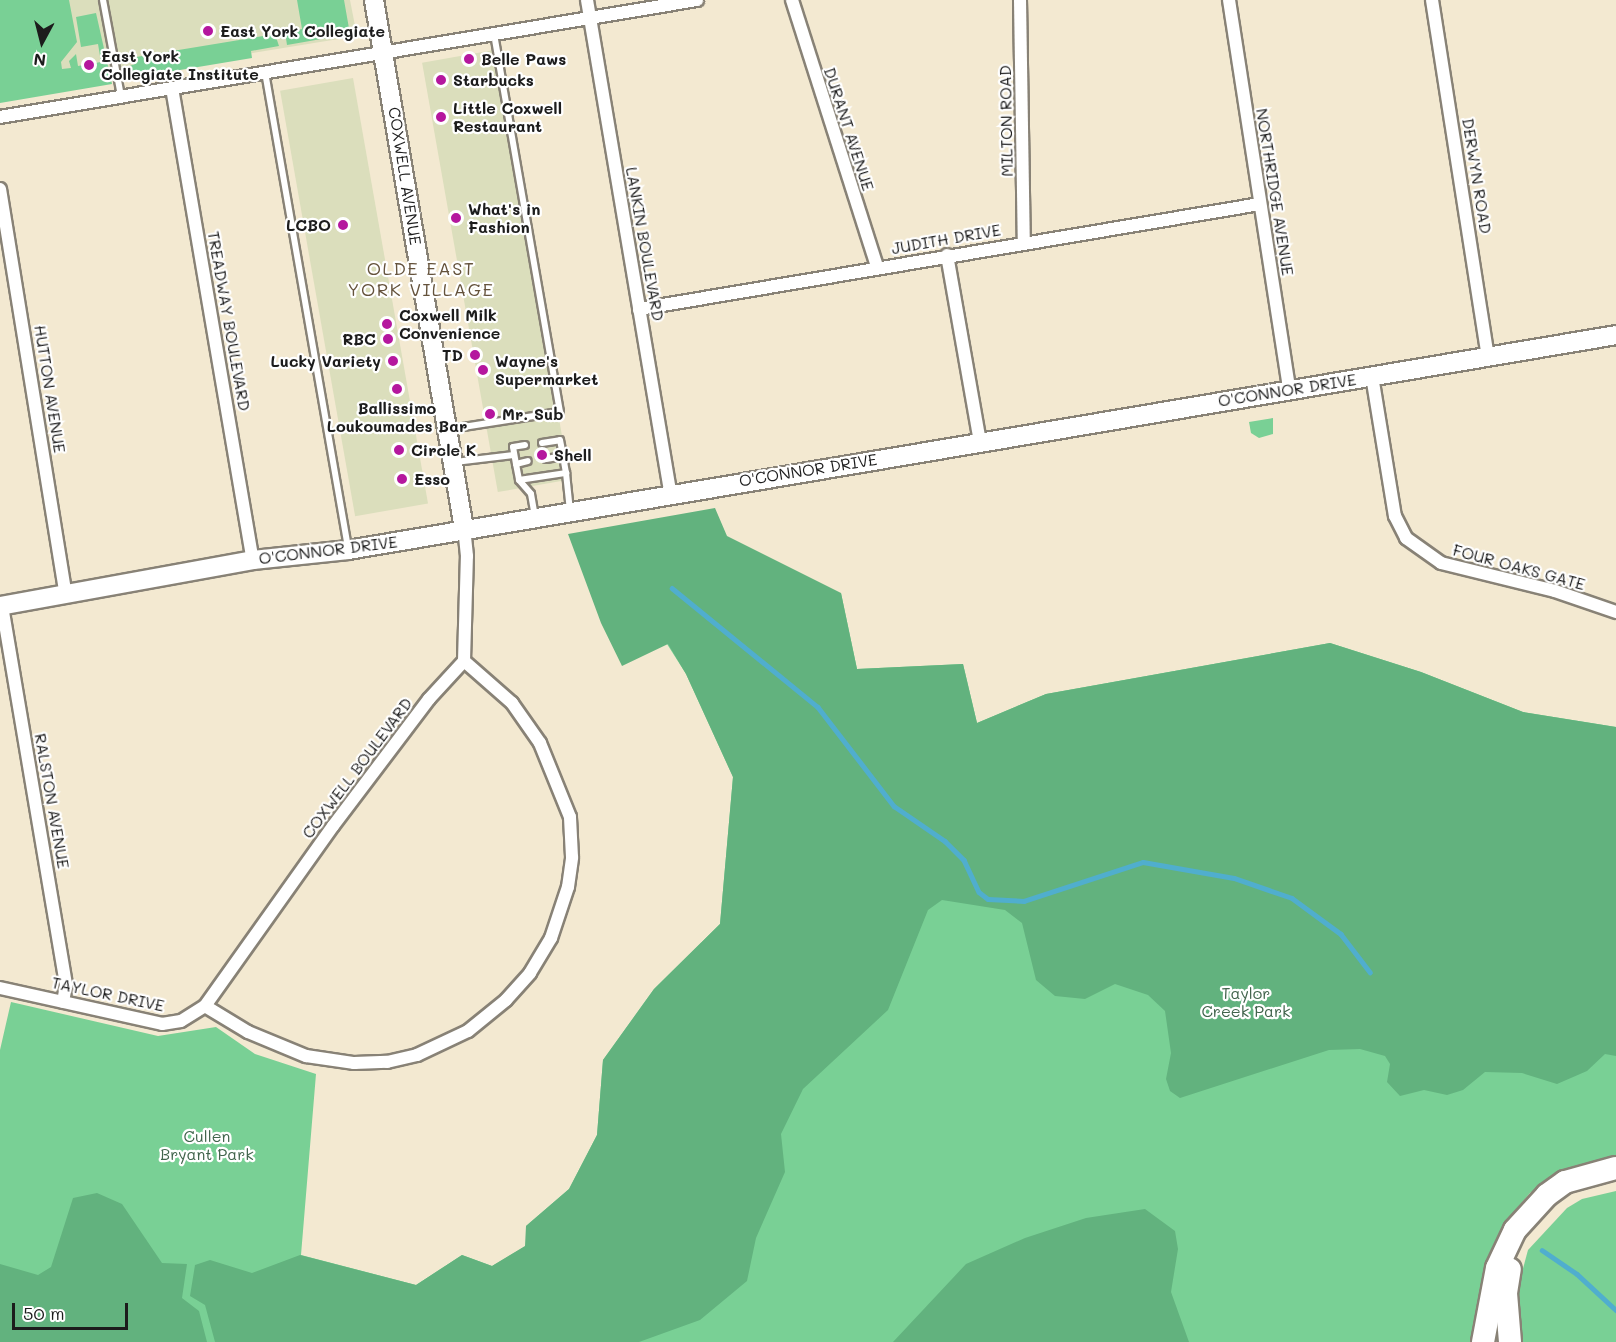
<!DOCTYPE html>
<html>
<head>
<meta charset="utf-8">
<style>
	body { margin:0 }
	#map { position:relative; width:1616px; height:1342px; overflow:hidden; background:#f3e9d1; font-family:Mali,sans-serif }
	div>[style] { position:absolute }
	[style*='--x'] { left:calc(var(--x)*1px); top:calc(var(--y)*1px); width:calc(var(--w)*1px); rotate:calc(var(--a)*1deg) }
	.built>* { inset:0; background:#dbdebc; transform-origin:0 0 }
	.green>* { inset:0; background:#79d095 }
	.forest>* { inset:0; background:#62b27e }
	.stream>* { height:4.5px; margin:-2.25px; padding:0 2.25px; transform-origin:2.25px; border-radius:2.25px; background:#50aece }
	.roads { filter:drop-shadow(2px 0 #888276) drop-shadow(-2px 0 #888276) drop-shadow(0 2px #888276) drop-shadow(0 -2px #888276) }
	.service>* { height:6px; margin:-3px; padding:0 3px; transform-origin:3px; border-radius:3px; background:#fff }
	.minor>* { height:12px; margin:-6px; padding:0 6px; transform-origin:6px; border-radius:6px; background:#fff }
	.secondary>* { height:18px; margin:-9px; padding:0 9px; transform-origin:9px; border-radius:9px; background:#fff }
	.motorway>* { height:22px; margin:-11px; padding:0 11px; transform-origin:11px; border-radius:11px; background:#fff }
	.dots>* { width:16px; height:16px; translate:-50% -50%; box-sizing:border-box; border:3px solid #fff; border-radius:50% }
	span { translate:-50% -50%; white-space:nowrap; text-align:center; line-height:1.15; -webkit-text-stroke:4.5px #fff; paint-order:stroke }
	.poi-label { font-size:16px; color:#1c1c1c; font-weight:700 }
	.left { translate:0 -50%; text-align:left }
	.right { translate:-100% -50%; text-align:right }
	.street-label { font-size:16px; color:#1c1c1c }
	.park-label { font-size:16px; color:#41644c }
	.neighbourhood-label { font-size:18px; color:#64523b; letter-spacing:1.5px }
	.north { position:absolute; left:12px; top:12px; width:60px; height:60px; -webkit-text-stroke:4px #fff; paint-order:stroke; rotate:187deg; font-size:16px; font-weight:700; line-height:24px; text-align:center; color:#1c1c1c }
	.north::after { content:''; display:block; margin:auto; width:21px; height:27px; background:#1c1c1c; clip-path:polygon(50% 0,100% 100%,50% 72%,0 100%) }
	.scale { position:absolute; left:12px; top:1303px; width:116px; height:27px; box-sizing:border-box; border:3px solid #1c1c1c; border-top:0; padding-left:8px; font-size:18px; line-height:21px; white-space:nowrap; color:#1c1c1c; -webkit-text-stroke:4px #fff; paint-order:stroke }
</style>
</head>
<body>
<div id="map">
	<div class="built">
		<div style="clip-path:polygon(0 0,350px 0,357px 36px,0 94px)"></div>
		<div style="left:494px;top:50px;width:436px;height:73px;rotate:80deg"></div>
		<div style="left:353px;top:78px;width:432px;height:74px;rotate:80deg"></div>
	</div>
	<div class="green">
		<div style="clip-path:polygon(0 0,69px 0,77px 42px,61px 62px,62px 69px,71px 68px,69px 61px,76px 54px,78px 66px,101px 62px,98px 44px,81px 47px,76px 17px,96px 13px,112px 84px,0 103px)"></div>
		<div style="clip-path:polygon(297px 0,344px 0,350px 34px,287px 45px,285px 32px,302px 29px)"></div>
		<div style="clip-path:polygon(275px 34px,279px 46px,251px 51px,252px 58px,126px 79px,125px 68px,137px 63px,136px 57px)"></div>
		<div style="clip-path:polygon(1273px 418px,1273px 434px,1259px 438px,1251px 433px,1249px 422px)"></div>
		<div style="clip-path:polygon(841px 593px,857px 669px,963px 664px,977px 723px,1046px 694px,1330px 643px,1421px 672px,1523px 712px,1616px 727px,1616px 1157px,1561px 1171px,1530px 1193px,1506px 1221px,1487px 1264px,1473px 1342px,0 1342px,0 1050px,11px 1002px,158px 1036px,216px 1027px,255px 1054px,316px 1074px,301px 1255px,416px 1285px,462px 1255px,492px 1266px,526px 1246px,526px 1226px,569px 1189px,597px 1135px,603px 1060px,654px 989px,720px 924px,733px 777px,686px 674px,667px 644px)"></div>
		<div style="clip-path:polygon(1616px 1191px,1616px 1342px,1523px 1342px,1515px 1298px,1528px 1250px,1567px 1208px,1582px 1199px)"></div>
	</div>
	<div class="forest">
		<div style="clip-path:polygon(715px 508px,727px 536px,841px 593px,857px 669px,963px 664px,977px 723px,1046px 694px,1330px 643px,1421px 672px,1523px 712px,1616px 727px,1616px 1056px,1605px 1054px,1587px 1071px,1557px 1084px,1522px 1073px,1485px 1072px,1463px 1090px,1447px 1095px,1424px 1090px,1400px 1096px,1387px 1082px,1390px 1064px,1385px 1056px,1360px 1049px,1329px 1050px,1180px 1098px,1170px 1091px,1166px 1079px,1171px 1053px,1165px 1011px,1148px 995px,1115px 984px,1085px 999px,1055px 996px,1036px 980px,1022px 923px,1005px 910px,942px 900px,928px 910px,888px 1010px,803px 1089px,781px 1134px,785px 1172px,756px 1238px,747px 1281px,700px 1320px,639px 1342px,215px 1342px,205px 1305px,190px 1296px,195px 1265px,210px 1260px,252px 1273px,300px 1255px,416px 1285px,462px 1255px,492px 1266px,525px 1246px,526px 1226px,569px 1189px,597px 1135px,603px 1060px,654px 989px,720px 924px,733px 777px,686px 674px,668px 644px,622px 666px,601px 623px,568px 534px)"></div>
		<div style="clip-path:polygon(97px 1193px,122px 1204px,162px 1263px,187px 1264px,182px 1298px,199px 1311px,207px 1342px,0 1342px,0 1264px,38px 1275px,51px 1267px,73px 1198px)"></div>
		<div style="clip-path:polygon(1145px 1209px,1175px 1231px,1178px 1249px,1171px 1292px,1189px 1342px,893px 1342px,966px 1264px,1025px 1238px,1086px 1218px)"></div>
	</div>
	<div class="stream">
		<div style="--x:672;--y:588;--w:188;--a:39.2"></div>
		<div style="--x:818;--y:707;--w:125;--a:52.5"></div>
		<div style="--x:894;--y:806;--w:62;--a:34.5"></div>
		<div style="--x:945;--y:841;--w:27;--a:45"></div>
		<div style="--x:964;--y:860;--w:35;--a:65"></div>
		<div style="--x:979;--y:892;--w:11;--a:38"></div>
		<div style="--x:988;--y:899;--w:36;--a:3"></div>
		<div style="--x:1024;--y:901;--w:125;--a:-18.1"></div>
		<div style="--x:1143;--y:862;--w:92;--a:10"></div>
		<div style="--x:1234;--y:878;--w:61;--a:19"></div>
		<div style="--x:1292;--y:898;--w:61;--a:36.3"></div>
		<div style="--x:1341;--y:934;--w:48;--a:52.7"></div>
		<div style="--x:1542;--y:1250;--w:42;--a:34.4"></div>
		<div style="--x:1577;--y:1274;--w:53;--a:42.7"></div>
	</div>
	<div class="roads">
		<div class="service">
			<div style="--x:103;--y:0;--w:98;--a:79.4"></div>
			<div style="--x:265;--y:72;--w:484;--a:80.1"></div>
			<div style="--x:450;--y:429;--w:111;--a:-8.8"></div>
			<div style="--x:560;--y:412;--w:385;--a:-99.9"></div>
			<div style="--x:542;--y:443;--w:18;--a:-9"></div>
			<div style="--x:560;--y:440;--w:16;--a:79"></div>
			<div style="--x:563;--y:456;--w:17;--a:170"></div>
			<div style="--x:525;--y:445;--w:12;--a:171"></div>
			<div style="--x:513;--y:447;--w:17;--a:80"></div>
			<div style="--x:516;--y:464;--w:12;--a:-14"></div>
			<div style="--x:455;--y:462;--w:59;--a:-6.8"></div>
			<div style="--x:516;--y:464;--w:16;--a:79"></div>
			<div style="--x:519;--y:480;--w:48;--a:-8.5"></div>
			<div style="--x:566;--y:473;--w:17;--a:-100"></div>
			<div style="--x:566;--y:473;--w:38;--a:84"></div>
			<div style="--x:519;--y:480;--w:18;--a:49"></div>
			<div style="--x:531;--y:494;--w:23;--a:80"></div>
		</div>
		<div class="minor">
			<div style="--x:587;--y:0;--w:500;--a:80.4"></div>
			<div style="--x:792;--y:0;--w:280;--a:72.3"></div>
			<div style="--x:1020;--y:0;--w:242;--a:89.1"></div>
			<div style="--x:1229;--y:0;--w:394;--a:81.2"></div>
			<div style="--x:1432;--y:0;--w:361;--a:81.1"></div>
			<div style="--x:172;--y:88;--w:479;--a:80.3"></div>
			<div style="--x:0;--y:117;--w:707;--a:-9.53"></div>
			<div style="--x:0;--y:189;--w:412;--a:80.8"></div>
			<div style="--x:947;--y:255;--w:190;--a:80"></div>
			<div style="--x:639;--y:309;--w:630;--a:-9.6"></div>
			<div style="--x:1372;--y:376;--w:142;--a:80.7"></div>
			<div style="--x:1395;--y:516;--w:25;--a:63"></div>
			<div style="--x:1406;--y:538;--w:43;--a:35.5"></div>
			<div style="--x:1441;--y:563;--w:117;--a:13.8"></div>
			<div style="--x:1555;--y:591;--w:65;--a:19"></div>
			<div style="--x:2;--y:606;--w:384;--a:80.4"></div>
			<div style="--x:66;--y:985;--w:17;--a:100"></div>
			<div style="--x:0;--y:988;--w:166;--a:12.5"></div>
			<div style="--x:162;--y:1024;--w:19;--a:-9"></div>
			<div style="--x:181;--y:1021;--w:28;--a:-32"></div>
			<div style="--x:205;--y:1006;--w:221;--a:-54.6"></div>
			<div style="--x:333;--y:826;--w:159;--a:-52.9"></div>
			<div style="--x:429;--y:699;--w:52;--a:-47.4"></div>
			<div style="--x:464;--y:661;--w:105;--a:-88.4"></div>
			<div style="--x:467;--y:556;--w:27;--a:-96"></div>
			<div style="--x:205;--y:1006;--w:50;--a:31.2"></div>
			<div style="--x:248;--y:1032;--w:63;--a:22.5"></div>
			<div style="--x:306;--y:1056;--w:49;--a:8.3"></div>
			<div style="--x:354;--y:1063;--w:33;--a:-2"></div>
			<div style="--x:387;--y:1062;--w:31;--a:-13"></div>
			<div style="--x:417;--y:1055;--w:56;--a:-25.2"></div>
			<div style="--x:468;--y:1031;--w:49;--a:-39.2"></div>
			<div style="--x:506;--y:1000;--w:36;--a:-48"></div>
			<div style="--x:530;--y:973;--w:41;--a:-59"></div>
			<div style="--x:551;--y:938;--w:54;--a:-71.6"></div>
			<div style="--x:568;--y:887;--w:30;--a:-82"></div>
			<div style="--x:572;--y:857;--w:40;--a:-92.9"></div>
			<div style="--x:570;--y:817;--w:80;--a:-112.1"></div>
			<div style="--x:540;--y:743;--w:49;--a:-125"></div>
			<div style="--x:512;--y:703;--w:64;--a:-138.8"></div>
		</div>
		<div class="secondary">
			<div style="--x:374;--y:0;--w:537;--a:80.34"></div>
			<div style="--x:0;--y:606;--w:257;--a:-10.3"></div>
			<div style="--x:253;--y:560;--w:96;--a:-6"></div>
			<div style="--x:348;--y:550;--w:1286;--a:-9.62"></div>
		</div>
		<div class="motorway">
			<div style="--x:1483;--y:1342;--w:75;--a:-79.3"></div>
			<div style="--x:1497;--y:1268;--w:42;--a:-64.7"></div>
			<div style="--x:1515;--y:1230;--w:47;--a:-47.6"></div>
			<div style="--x:1547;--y:1195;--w:22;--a:-36"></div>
			<div style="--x:1565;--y:1182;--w:53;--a:-15.4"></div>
			<div style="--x:1510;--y:1342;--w:49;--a:-94.7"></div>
			<div style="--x:1506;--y:1293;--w:24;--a:-81"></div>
		</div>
	</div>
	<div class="dots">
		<div style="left:208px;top:31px;background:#b5179e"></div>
		<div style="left:469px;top:59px;background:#b5179e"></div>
		<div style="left:89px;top:65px;background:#b5179e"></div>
		<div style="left:441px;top:80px;background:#b5179e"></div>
		<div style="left:441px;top:117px;background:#b5179e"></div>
		<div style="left:456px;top:218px;background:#b5179e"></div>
		<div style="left:343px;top:225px;background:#b5179e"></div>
		<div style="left:387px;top:324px;background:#b5179e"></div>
		<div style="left:388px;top:339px;background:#b5179e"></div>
		<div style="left:475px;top:355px;background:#b5179e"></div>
		<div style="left:393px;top:361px;background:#b5179e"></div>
		<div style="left:483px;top:370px;background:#b5179e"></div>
		<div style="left:397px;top:389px;background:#b5179e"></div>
		<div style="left:490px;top:414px;background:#b5179e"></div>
		<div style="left:399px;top:450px;background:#b5179e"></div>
		<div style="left:542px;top:455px;background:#b5179e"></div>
		<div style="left:402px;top:479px;background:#b5179e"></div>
	</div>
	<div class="poi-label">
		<span class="left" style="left:220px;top:31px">East York Collegiate</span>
		<span class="left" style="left:101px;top:65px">East York<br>Collegiate Institute</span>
		<span class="left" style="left:481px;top:59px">Belle Paws</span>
		<span class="left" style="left:453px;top:80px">Starbucks</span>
		<span class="left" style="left:453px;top:117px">Little Coxwell<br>Restaurant</span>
		<span class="left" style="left:468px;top:218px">What's in<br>Fashion</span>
		<span class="right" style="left:331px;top:225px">LCBO</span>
		<span class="left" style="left:399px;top:324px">Coxwell Milk<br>Convenience</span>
		<span class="right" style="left:376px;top:339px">RBC</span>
		<span class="right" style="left:463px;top:355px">TD</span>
		<span class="right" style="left:381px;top:361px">Lucky Variety</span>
		<span class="left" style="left:495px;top:370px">Wayne's<br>Supermarket</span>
		<span style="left:397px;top:417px">Ballissimo<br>Loukoumades Bar</span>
		<span class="left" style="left:502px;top:414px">Mr. Sub</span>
		<span class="left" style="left:411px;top:450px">Circle K</span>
		<span class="left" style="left:554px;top:455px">Shell</span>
		<span class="left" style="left:414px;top:479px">Esso</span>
	</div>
	<div class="street-label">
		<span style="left:1006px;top:121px;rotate:-91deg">MILTON ROAD</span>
		<span style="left:849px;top:129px;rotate:72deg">DURANT AVENUE</span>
		<span style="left:405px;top:176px;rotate:81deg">COXWELL AVENUE</span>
		<span style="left:1477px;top:176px;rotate:81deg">DERWYN ROAD</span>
		<span style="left:1275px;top:192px;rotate:81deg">NORTHRIDGE AVENUE</span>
		<span style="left:946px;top:239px;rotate:-10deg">JUDITH DRIVE</span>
		<span style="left:645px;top:244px;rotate:80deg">LANKIN BOULEVARD</span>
		<span style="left:229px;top:321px;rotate:80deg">TREADWAY BOULEVARD</span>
		<span style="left:50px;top:389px;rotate:81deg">HUTTON AVENUE</span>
		<span style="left:1287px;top:390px;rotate:-9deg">O'CONNOR DRIVE</span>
		<span style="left:808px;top:470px;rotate:-9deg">O'CONNOR DRIVE</span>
		<span style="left:328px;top:550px;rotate:-7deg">O'CONNOR DRIVE</span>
		<span style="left:1519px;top:567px;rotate:15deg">FOUR OAKS GATE</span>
		<span style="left:357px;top:768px;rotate:-53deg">COXWELL BOULEVARD</span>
		<span style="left:52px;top:801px;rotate:80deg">RALSTON AVENUE</span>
		<span style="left:108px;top:994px;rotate:12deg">TAYLOR DRIVE</span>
	</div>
	<div class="park-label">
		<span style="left:1246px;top:1002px">Taylor<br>Creek Park</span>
		<span style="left:207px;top:1145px">Cullen<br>Bryant Park</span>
	</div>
	<div class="neighbourhood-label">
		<span style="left:421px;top:279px">OLDE EAST<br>YORK VILLAGE</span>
	</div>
	<div class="north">N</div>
	<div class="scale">50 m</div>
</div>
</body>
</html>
